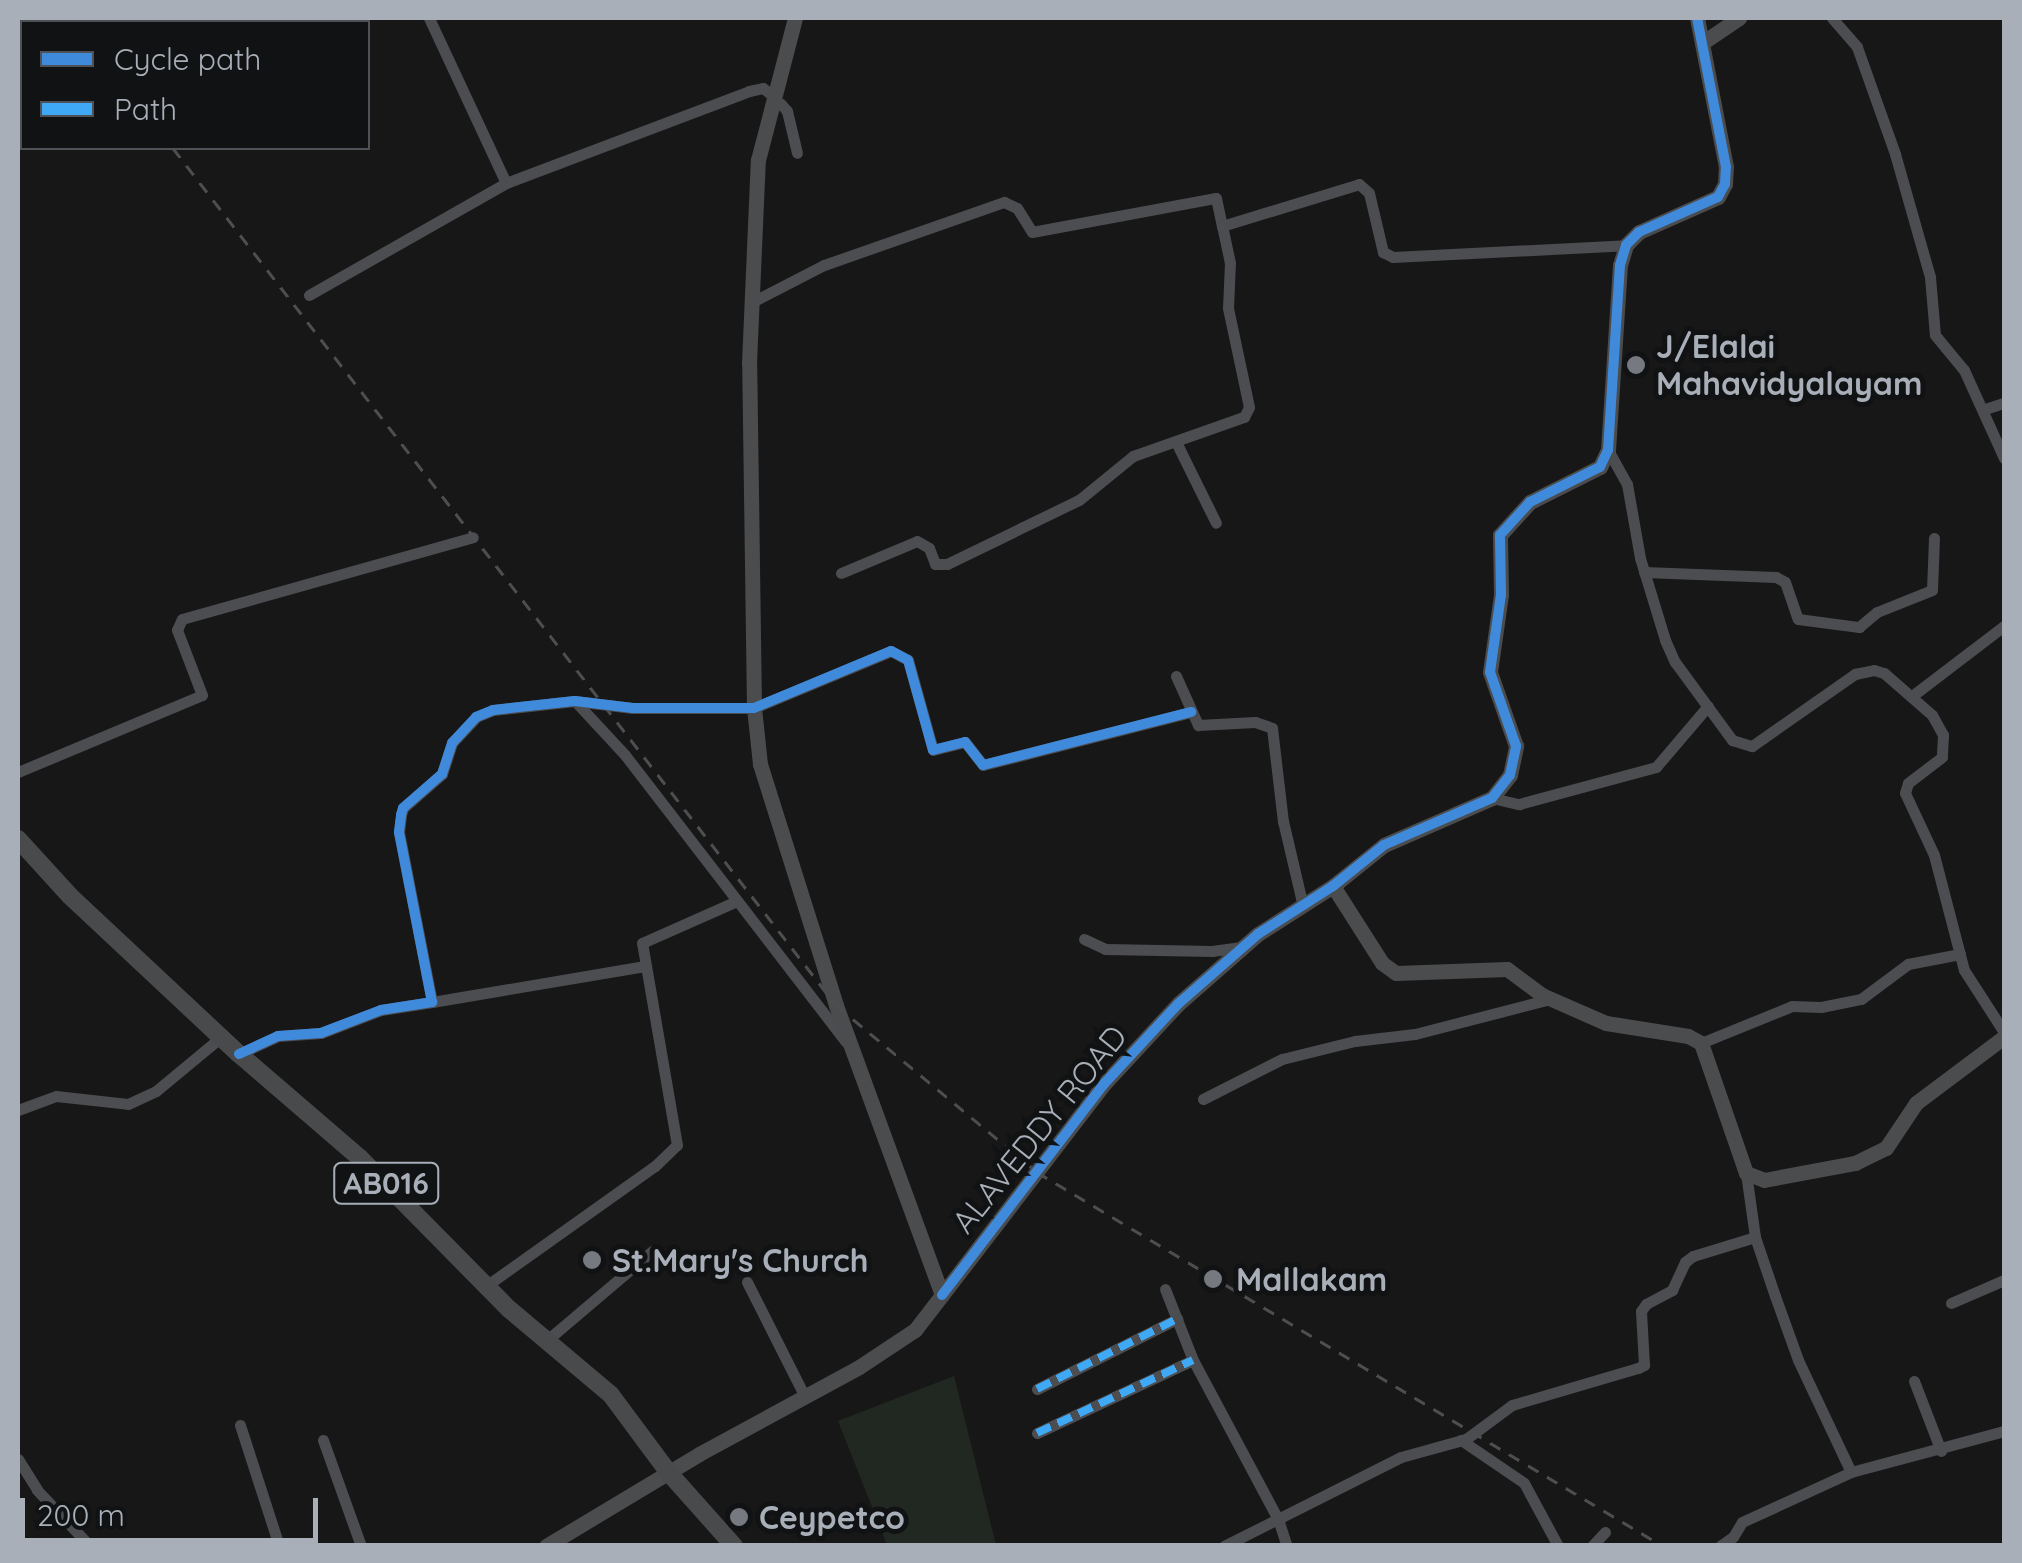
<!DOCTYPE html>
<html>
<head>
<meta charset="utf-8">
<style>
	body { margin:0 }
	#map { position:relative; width:2022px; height:1563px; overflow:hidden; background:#171717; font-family:Quicksand,sans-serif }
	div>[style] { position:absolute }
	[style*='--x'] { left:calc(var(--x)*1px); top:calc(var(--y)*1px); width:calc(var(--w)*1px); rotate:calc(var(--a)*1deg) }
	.green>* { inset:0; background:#212821 }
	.street>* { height:11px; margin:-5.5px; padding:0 5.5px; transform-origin:5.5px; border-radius:5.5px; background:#4c4d50 }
	.secondary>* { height:15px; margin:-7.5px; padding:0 7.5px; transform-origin:7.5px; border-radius:7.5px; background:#4b4c4e }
	.primary>* { height:18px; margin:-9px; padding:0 9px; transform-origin:9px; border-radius:9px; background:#494a4c }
	.rail>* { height:2.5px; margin-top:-1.25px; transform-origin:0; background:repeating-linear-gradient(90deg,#4c4e50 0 12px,transparent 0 22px) }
	.quiet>* { height:8px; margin-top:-4px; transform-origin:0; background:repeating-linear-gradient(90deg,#3fa9f5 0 15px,transparent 0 23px) }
	.cycleway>* { height:10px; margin:-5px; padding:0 5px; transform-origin:5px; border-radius:5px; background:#408adc }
	.dots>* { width:28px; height:28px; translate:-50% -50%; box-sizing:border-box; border:5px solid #111213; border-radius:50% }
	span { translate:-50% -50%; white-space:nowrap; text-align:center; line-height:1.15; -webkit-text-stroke:10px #111213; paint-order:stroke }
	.shield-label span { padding:2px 8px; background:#111213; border:2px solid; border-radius:8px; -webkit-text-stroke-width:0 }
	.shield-label { font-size:30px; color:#a9afb8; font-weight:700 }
	.poi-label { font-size:32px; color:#a9afb8; font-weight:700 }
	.left { translate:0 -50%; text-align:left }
	.street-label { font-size:32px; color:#a9afb8 }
	.frame { position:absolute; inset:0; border:20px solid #a9afb8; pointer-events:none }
	.legend { position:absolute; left:20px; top:20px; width:350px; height:130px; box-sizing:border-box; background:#111213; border:2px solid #4e5155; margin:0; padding:12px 18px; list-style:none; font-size:30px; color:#a9afb8 }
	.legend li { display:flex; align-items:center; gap:20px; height:50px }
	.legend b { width:50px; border:2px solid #4e5155 }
	.scale { position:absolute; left:20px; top:1498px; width:298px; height:45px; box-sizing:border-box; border:5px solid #a9afb8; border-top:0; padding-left:12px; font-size:30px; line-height:35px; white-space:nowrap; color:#a9afb8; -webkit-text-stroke:8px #111213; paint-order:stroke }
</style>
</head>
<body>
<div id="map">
	<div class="green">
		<div style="clip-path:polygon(954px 1376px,996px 1545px,887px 1545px,838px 1421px)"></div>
	</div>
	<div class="street">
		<div style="--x:429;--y:18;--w:182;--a:65"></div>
		<div style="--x:1832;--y:18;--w:38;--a:49"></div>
		<div style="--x:1857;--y:47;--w:114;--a:70.4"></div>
		<div style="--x:1895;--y:154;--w:128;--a:74.1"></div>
		<div style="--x:1930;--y:277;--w:58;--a:85.1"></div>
		<div style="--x:1935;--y:335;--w:45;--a:50.4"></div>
		<div style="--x:1964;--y:370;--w:97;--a:65.6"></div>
		<div style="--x:770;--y:106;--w:11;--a:-10"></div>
		<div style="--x:781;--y:104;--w:9;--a:49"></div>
		<div style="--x:787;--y:111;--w:43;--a:76.6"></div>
		<div style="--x:309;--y:295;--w:227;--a:-29.6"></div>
		<div style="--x:506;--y:183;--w:260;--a:-20.7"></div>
		<div style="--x:749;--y:91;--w:14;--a:-12"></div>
		<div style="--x:763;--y:88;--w:13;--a:39"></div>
		<div style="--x:752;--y:302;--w:81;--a:-27.2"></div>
		<div style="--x:824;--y:265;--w:191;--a:-19.3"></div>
		<div style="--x:1004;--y:202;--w:14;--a:25"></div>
		<div style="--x:1017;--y:208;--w:28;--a:58"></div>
		<div style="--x:1032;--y:232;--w:187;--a:-10.5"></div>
		<div style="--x:1216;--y:198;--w:29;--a:78"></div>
		<div style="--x:1222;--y:226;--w:143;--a:-17"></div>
		<div style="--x:1359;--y:184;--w:13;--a:42"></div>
		<div style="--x:1369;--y:193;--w:61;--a:76.7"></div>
		<div style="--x:1383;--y:252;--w:11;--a:27"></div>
		<div style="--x:1393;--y:257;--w:233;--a:-2.9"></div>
		<div style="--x:1985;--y:409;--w:20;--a:-18"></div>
		<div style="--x:1176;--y:442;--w:90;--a:63.7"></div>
		<div style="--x:1608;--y:450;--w:39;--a:61"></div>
		<div style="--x:1627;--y:484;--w:75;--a:80"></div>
		<div style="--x:1640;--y:558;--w:86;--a:73"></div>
		<div style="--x:1665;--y:640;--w:24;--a:66"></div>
		<div style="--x:1675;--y:662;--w:97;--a:53.8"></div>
		<div style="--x:1732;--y:740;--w:21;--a:17"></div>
		<div style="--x:1752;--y:746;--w:126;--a:-35"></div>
		<div style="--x:1855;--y:674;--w:19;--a:-12"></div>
		<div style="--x:1874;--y:670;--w:10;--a:17"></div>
		<div style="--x:1884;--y:673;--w:64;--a:41.2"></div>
		<div style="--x:1932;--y:715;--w:23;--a:61"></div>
		<div style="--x:1943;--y:735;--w:22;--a:93"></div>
		<div style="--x:1942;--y:757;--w:43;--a:142.6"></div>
		<div style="--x:1908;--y:783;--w:10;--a:107"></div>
		<div style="--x:1905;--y:793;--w:68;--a:64.9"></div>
		<div style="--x:1934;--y:855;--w:119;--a:75.4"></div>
		<div style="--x:1964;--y:970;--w:74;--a:57.2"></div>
		<div style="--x:1644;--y:572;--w:132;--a:2.2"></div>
		<div style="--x:1776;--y:577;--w:10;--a:29"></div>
		<div style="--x:1785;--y:582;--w:39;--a:71"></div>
		<div style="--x:1798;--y:619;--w:62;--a:7.5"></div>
		<div style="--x:1859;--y:627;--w:23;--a:-40"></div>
		<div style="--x:1877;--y:612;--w:59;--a:-21.8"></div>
		<div style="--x:1932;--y:590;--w:52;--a:-87.8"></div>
		<div style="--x:841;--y:573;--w:82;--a:-22.8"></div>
		<div style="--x:917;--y:541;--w:14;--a:30"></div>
		<div style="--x:929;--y:548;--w:17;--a:69"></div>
		<div style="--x:935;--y:564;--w:12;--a:0"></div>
		<div style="--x:947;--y:564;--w:147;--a:-25.9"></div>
		<div style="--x:1079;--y:500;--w:70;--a:-39.2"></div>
		<div style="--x:1133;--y:456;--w:118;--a:-19.4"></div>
		<div style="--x:1244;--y:417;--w:11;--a:-63"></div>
		<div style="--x:1249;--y:407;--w:101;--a:-102"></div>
		<div style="--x:1228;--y:308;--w:45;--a:-87.5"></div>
		<div style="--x:1230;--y:263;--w:38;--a:-102"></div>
		<div style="--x:1176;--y:676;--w:54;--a:65.8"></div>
		<div style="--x:1198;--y:725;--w:57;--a:-3"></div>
		<div style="--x:1255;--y:722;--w:18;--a:19"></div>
		<div style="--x:1272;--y:728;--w:94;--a:83.3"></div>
		<div style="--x:1283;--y:821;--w:87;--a:76.8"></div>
		<div style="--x:1912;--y:696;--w:116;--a:-37.3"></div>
		<div style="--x:575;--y:701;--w:74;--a:47.2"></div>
		<div style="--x:625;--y:755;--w:362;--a:52.4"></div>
		<div style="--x:18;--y:772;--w:199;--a:-22.7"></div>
		<div style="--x:202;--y:695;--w:70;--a:-111"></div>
		<div style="--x:177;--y:630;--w:12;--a:-66"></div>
		<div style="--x:182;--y:619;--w:302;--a:-15.7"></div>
		<div style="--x:1492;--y:798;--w:28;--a:13"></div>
		<div style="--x:1519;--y:804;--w:142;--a:-15.1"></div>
		<div style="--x:1656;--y:767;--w:80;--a:-49.6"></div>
		<div style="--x:1084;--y:939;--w:23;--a:25"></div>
		<div style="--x:1105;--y:949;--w:107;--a:1.1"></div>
		<div style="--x:1212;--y:951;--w:30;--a:-8"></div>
		<div style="--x:432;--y:1002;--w:216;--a:-9.6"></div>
		<div style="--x:1701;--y:1043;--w:98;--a:-22.1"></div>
		<div style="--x:1792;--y:1006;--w:29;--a:2"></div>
		<div style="--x:1821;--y:1007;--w:41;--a:-11.3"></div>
		<div style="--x:1861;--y:999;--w:59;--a:-36.7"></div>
		<div style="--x:1908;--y:964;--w:53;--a:-10.9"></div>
		<div style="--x:239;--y:1054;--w:43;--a:-24.8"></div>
		<div style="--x:278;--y:1036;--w:43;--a:-4"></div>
		<div style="--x:321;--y:1033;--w:64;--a:-21"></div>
		<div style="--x:381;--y:1010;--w:52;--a:-8.9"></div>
		<div style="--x:432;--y:1002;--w:173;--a:-101"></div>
		<div style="--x:399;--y:832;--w:17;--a:-83"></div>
		<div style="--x:401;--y:815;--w:7;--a:-74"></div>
		<div style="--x:403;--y:808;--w:52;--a:-41.1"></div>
		<div style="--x:442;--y:774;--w:33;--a:-72"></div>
		<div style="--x:452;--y:743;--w:35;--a:-47"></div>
		<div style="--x:476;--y:717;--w:18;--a:-22"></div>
		<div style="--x:493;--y:710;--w:82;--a:-6.3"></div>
		<div style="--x:575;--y:701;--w:58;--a:6.9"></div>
		<div style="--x:633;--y:708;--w:121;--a:0"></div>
		<div style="--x:754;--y:708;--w:148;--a:-22.6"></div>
		<div style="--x:891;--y:651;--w:19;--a:28"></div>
		<div style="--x:908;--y:660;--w:93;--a:74.5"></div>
		<div style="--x:933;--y:750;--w:33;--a:-14"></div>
		<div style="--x:965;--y:742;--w:29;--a:52"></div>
		<div style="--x:983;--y:765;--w:215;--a:-14.3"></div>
		<div style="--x:1203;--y:1099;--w:89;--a:-26.9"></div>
		<div style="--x:1282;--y:1059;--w:75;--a:-13.9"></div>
		<div style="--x:1355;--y:1041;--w:60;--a:-6.7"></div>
		<div style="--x:1415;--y:1034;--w:139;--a:-14.5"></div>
		<div style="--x:18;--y:1110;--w:40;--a:-20.2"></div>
		<div style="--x:56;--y:1096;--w:72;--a:6.3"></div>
		<div style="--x:128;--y:1104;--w:31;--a:-25"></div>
		<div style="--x:156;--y:1091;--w:85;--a:-39.7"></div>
		<div style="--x:1746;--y:1173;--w:65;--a:82"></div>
		<div style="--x:1755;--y:1237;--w:62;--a:71.3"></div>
		<div style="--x:1775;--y:1296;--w:68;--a:70.2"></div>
		<div style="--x:1798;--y:1360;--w:124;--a:64.7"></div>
		<div style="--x:747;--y:1282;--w:127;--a:63.2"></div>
		<div style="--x:486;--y:1286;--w:207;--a:-35.4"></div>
		<div style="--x:655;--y:1166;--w:30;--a:-44"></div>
		<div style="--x:677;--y:1145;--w:205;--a:-99.8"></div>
		<div style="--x:642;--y:943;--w:104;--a:-23.9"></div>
		<div style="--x:1165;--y:1289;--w:76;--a:68.5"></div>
		<div style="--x:1193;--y:1360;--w:180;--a:61.9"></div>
		<div style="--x:1278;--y:1519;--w:28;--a:72"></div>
		<div style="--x:1951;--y:1303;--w:58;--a:-23.5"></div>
		<div style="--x:546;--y:1341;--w:139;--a:-40.3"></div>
		<div style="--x:1914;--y:1381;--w:75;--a:68.9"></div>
		<div style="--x:1037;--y:1389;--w:157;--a:-26.6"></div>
		<div style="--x:240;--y:1425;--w:127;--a:72.1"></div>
		<div style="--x:1037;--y:1433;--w:172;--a:-25.1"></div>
		<div style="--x:323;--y:1440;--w:113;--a:70.3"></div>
		<div style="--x:1461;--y:1440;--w:76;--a:34.3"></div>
		<div style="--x:1524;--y:1483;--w:72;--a:61.6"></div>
		<div style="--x:18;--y:1459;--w:36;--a:58"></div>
		<div style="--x:37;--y:1490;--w:77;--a:46.6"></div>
		<div style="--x:1224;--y:1546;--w:198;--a:-26.7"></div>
		<div style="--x:1401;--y:1457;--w:67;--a:-15.5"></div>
		<div style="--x:1466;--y:1439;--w:57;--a:-36.5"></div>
		<div style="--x:1512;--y:1405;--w:131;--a:-16.4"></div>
		<div style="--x:1638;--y:1368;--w:7;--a:-27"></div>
		<div style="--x:1644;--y:1365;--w:54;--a:-93.2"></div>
		<div style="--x:1641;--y:1311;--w:9;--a:-54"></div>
		<div style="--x:1646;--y:1304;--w:30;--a:-28"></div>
		<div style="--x:1672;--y:1290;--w:31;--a:-65"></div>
		<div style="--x:1685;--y:1262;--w:10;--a:-37"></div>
		<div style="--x:1693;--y:1256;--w:65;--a:-17"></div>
		<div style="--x:1592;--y:1546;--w:19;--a:-47"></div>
		<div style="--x:1720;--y:1546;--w:16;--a:-35"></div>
		<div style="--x:1733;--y:1537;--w:17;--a:-59"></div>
		<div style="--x:1742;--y:1522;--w:120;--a:-24.6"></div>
		<div style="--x:1851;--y:1472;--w:158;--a:-15"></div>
	</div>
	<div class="secondary">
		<div style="--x:1702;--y:43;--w:45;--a:-34"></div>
		<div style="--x:1333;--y:886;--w:91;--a:57.5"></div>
		<div style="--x:1382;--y:963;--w:17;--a:36"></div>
		<div style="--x:1396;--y:973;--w:111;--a:-2.1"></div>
		<div style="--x:1507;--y:969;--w:44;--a:36.6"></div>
		<div style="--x:1542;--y:995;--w:70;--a:23.6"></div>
		<div style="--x:1606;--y:1023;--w:83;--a:9"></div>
		<div style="--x:1688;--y:1036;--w:15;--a:28"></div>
		<div style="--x:1701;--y:1043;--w:138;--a:70.9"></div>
		<div style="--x:1746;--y:1173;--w:19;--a:21"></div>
		<div style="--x:1764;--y:1180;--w:93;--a:-10.6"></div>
		<div style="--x:1855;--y:1163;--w:34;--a:-26"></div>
		<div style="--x:1886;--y:1148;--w:54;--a:-56.3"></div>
		<div style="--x:1916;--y:1103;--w:110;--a:-36.9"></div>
		<div style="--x:942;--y:1295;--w:265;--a:-52.5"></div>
		<div style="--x:1103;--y:1085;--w:110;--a:-47.2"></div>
		<div style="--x:1178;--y:1004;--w:106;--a:-41.2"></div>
		<div style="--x:1258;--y:934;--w:89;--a:-32.6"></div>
		<div style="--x:1333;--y:886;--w:65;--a:-38.8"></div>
		<div style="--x:1384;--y:845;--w:118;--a:-23.5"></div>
		<div style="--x:1492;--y:798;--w:29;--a:-52"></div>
		<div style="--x:1510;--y:775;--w:30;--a:-78"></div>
		<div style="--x:1516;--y:746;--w:78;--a:-109.4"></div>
		<div style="--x:1490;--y:672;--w:78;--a:-81.9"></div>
		<div style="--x:1501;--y:595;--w:60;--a:-91"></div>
		<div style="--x:1500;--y:535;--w:45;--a:-47.7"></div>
		<div style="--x:1530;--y:502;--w:78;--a:-26.6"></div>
		<div style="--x:1600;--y:467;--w:19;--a:-65"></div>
		<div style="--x:1608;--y:450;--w:185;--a:-86.3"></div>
		<div style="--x:1620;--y:265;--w:21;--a:-73"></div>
		<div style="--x:1626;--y:245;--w:18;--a:-45"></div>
		<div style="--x:1639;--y:232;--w:86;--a:-23.9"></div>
		<div style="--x:1718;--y:197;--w:15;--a:-62"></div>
		<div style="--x:1725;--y:184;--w:17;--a:-87"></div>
		<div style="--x:1726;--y:167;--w:152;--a:-101"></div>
		<div style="--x:546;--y:1546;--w:179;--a:-31"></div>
		<div style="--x:699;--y:1454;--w:182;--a:-28.5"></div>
		<div style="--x:859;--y:1367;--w:67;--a:-33.5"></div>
		<div style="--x:915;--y:1330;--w:44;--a:-52.4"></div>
		<div style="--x:942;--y:1295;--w:309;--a:-110.1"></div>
		<div style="--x:836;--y:1005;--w:253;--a:-107.5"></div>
		<div style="--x:760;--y:764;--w:56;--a:-96.1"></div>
		<div style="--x:754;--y:708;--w:345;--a:-90.8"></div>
		<div style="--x:749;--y:363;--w:203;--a:-87.5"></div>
		<div style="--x:758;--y:160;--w:147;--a:-75.4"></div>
	</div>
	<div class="primary">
		<div style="--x:18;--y:839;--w:77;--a:47.6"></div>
		<div style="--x:70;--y:896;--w:231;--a:43.1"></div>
		<div style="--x:239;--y:1054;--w:160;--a:40.7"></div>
		<div style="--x:360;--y:1158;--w:212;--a:45.4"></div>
		<div style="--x:509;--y:1309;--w:133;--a:40.1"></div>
		<div style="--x:611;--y:1395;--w:97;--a:53.4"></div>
		<div style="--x:669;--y:1473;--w:98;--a:48.3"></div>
	</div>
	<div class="rail">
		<div style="--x:73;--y:18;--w:6;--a:45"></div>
		<div style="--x:173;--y:148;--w:1084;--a:52.27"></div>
		<div style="--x:836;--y:1005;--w:261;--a:39.7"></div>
		<div style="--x:1037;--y:1172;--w:729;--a:30.86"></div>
	</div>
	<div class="quiet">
		<div style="--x:1037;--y:1389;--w:157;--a:-26.6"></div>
		<div style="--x:1037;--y:1433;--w:172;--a:-25.1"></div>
	</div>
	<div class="cycleway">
		<div style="--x:239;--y:1054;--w:43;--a:-24.8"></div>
		<div style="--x:278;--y:1036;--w:43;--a:-4"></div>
		<div style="--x:321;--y:1033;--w:64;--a:-21"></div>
		<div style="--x:381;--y:1010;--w:52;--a:-8.9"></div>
		<div style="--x:432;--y:1002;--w:173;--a:-101"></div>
		<div style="--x:399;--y:832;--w:17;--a:-83"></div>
		<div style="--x:401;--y:815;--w:7;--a:-74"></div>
		<div style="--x:403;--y:808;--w:52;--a:-41.1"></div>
		<div style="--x:442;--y:774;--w:33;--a:-72"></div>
		<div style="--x:452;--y:743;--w:35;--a:-47"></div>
		<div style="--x:476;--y:717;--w:18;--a:-22"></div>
		<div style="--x:493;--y:710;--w:82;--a:-6.3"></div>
		<div style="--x:575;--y:701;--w:58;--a:6.9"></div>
		<div style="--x:633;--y:708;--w:121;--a:0"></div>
		<div style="--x:754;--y:708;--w:148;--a:-22.6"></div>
		<div style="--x:891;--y:651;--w:19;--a:28"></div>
		<div style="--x:908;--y:660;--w:93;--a:74.5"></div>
		<div style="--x:933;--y:750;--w:33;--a:-14"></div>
		<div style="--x:965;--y:742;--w:29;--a:52"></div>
		<div style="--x:983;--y:765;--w:215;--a:-14.3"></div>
		<div style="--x:942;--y:1295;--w:265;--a:-52.5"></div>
		<div style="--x:1103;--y:1085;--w:110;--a:-47.2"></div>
		<div style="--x:1178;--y:1004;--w:106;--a:-41.2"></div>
		<div style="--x:1258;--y:934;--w:89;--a:-32.6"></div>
		<div style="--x:1333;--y:886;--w:65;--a:-38.8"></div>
		<div style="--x:1384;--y:845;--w:118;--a:-23.5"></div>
		<div style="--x:1492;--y:798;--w:29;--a:-52"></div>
		<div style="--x:1510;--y:775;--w:30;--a:-78"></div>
		<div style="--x:1516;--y:746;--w:78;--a:-109.4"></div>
		<div style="--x:1490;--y:672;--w:78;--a:-81.9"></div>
		<div style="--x:1501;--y:595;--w:60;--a:-91"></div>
		<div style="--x:1500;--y:535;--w:45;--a:-47.7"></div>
		<div style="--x:1530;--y:502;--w:78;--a:-26.6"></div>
		<div style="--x:1600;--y:467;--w:19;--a:-65"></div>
		<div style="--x:1608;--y:450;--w:185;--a:-86.3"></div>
		<div style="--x:1620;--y:265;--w:21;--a:-73"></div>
		<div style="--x:1626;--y:245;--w:18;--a:-45"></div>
		<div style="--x:1639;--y:232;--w:86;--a:-23.9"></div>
		<div style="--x:1718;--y:197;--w:15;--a:-62"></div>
		<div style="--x:1725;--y:184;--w:17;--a:-87"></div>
		<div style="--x:1726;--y:167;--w:152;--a:-101"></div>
	</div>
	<div class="dots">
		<div style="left:1636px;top:365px;background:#767a80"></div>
		<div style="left:592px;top:1260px;background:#767a80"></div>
		<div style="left:1213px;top:1279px;background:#767a80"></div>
		<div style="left:739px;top:1517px;background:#767a80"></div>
	</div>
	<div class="shield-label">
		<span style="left:386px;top:1183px">AB016</span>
	</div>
	<div class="poi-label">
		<span class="left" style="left:1656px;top:365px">J/Elalai<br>Mahavidyalayam</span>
		<span class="left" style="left:612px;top:1260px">St.Mary's Church</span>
		<span class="left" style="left:1236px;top:1279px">Mallakam</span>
		<span class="left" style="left:759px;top:1517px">Ceypetco</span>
	</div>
	<div class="street-label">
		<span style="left:1039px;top:1129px;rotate:-51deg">ALAVEDDY ROAD</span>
	</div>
	<div class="frame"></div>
	<ul class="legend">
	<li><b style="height:12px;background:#408adc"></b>Cycle path</li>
	<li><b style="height:12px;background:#3fa9f5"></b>Path</li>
	</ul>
	<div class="scale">200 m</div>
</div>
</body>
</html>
